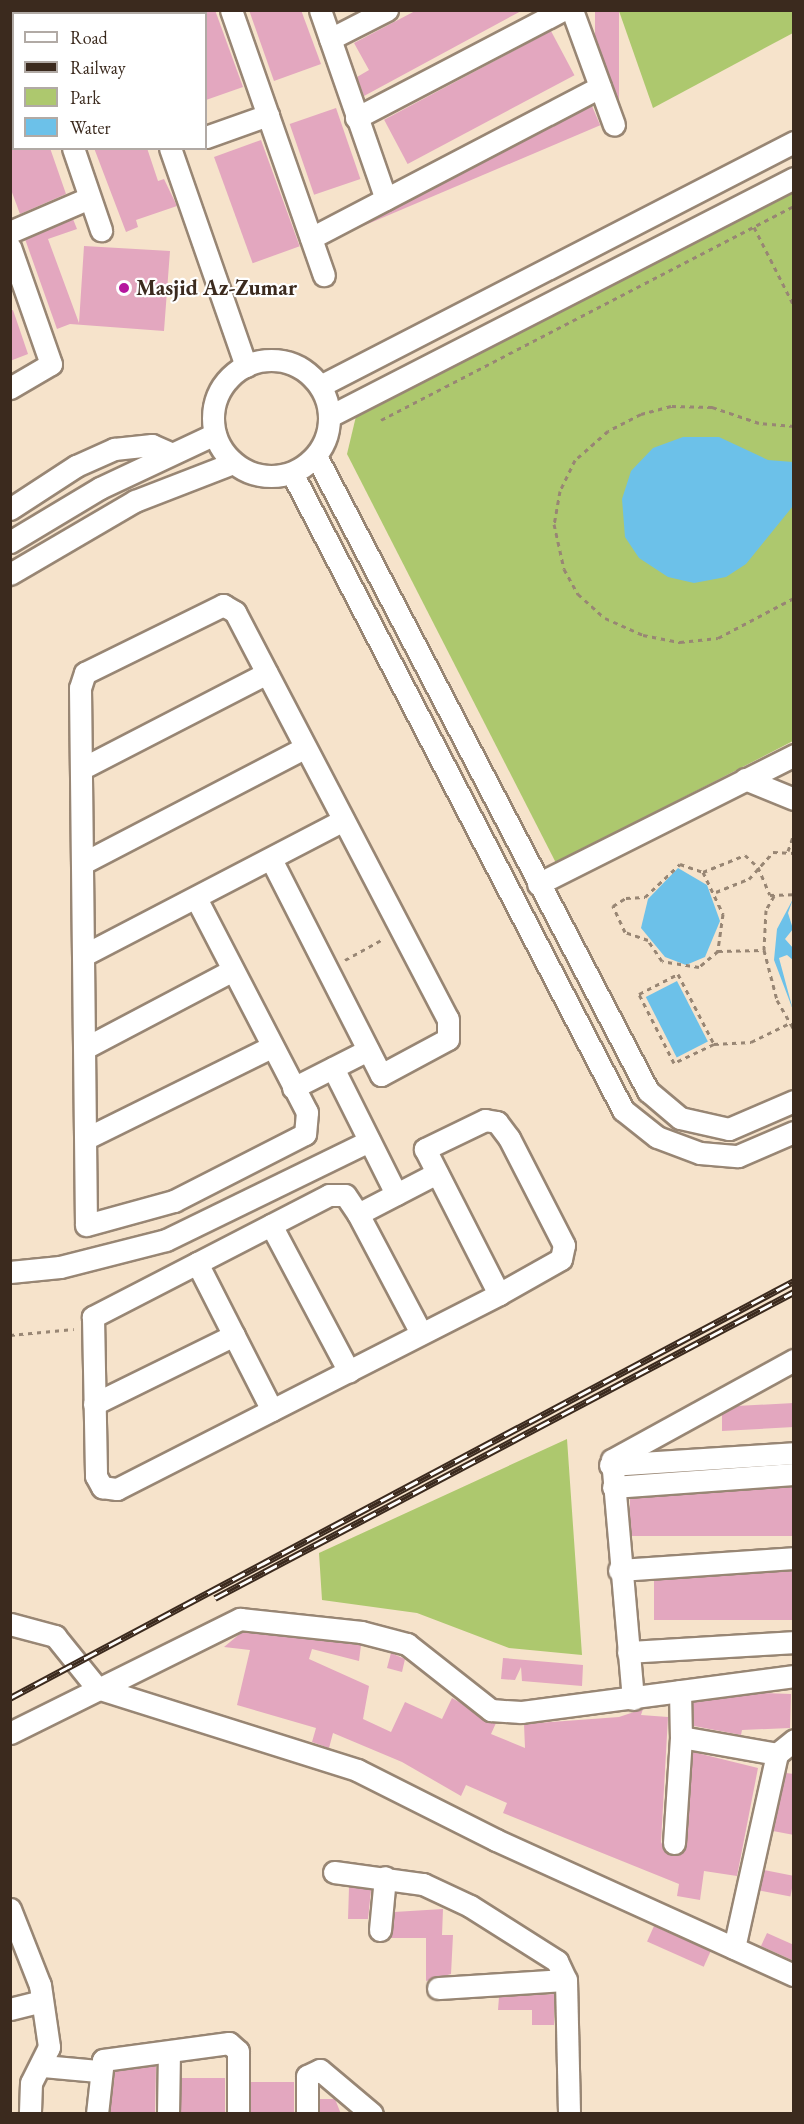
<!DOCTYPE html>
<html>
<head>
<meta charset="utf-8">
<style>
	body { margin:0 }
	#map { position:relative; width:804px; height:2124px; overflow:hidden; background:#f6e3cb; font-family:"EB Garamond",serif }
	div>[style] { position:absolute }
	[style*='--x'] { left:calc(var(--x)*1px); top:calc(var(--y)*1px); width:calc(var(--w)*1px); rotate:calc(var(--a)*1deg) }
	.green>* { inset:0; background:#adc86e }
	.water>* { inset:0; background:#6cc1e9; transform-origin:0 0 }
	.building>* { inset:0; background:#e3a7bf; transform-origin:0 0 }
	.path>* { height:3px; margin-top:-1.5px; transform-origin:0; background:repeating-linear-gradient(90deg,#988674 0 4.5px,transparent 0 9px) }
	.roads { filter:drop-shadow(2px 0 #988674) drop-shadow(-2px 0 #988674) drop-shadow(0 2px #988674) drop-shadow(0 -2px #988674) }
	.minor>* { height:21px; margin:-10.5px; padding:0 10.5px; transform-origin:10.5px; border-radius:10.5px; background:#fff }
	.minor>.ring { margin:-10.5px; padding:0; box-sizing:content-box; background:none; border:21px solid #fff; border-radius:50% }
	.rail>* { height:7px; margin-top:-3.5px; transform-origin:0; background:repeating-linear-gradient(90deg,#fff 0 14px,#3b2a1e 0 28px); box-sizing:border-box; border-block:2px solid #3b2a1e }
	.dots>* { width:16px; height:16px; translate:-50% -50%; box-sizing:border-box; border:3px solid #fff; border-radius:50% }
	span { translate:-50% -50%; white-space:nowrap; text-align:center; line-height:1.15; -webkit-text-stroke:4.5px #fff; paint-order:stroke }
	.poi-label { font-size:22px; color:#3b2a1e; font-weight:700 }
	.left { translate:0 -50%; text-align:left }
	.frame { position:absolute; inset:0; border:12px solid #3b2a1e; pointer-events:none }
	.legend { position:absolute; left:12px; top:12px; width:195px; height:138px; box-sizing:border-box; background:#fff; border:2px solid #b1aaa5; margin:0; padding:8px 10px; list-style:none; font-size:18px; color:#3b2a1e }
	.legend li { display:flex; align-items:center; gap:12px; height:30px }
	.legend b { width:30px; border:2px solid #b1aaa5 }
</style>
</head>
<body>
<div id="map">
	<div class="green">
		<div style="clip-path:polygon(619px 11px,793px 11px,793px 33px,653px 108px)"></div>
		<div style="clip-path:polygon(793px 189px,793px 741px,556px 863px,347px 454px,357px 412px)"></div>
		<div style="clip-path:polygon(567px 1439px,582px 1655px,509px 1648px,417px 1613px,322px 1600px,319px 1553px)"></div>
	</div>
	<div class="water">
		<div style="clip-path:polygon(683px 437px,719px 437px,768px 460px,793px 462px,793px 506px,746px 564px,726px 577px,694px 583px,668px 577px,639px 558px,625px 537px,622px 499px,631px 471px,653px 448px)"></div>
		<div style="clip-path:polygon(678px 868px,707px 885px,720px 921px,705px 957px,686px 965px,665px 957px,641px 928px,648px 899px)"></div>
		<div style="clip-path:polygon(793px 899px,788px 913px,793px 929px,785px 939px,793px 948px,793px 960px,787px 955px,779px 958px,793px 1010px,774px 960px,777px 929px)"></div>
		<div style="left:677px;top:981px;width:68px;height:35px;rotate:63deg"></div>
	</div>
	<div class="building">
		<div style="clip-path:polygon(206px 10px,215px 10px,243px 87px,206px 100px)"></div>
		<div style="clip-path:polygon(249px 10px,301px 10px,321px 64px,274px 81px)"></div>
		<div style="clip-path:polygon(417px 10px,523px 10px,364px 96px,357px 77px,369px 70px,354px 43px)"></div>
		<div style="left:595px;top:10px;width:24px;height:100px"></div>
		<div style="left:551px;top:31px;width:50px;height:189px;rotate:62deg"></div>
		<div style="left:592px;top:106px;width:21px;height:264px;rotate:67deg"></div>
		<div style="left:336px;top:108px;width:75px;height:49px;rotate:71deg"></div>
		<div style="left:261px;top:140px;width:113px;height:50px;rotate:70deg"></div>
		<div style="clip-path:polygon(10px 148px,50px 148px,66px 194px,20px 214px,10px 187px)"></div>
		<div style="clip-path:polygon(94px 148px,147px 148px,158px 181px,164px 179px,177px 206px,136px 220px,138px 227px,126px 232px)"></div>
		<div style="clip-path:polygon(73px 219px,77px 229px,48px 239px,79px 323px,84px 246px,170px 251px,164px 331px,70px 324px,57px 329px,25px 239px)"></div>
		<div style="clip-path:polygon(13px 310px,28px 354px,10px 361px,10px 311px)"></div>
		<div style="clip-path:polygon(794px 1403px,794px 1427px,722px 1431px,722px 1414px,736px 1406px)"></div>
		<div style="left:794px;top:1487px;width:49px;height:164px;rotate:90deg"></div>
		<div style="left:794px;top:1571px;width:49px;height:140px;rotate:90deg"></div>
		<div style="clip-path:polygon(242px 1632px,361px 1645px,359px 1661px,312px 1649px,309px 1659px,369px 1686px,363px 1719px,391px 1732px,405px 1702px,442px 1719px,452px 1698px,496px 1723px,491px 1734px,525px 1748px,524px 1724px,619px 1717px,643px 1709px,641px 1715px,668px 1717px,661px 1842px,667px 1854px,679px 1855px,687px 1844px,693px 1752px,758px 1768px,737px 1876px,704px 1871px,700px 1900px,677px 1896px,679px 1884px,503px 1813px,507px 1803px,466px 1785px,461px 1796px,402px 1762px,333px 1733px,329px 1748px,312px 1742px,316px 1728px,237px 1705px,250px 1650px,224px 1647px)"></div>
		<div style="clip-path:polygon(391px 1653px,405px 1659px,402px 1672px,387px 1668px)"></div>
		<div style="clip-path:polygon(503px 1658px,583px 1665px,582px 1686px,522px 1681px,521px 1667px,515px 1680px,501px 1679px)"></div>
		<div style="clip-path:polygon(764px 1693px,791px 1694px,790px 1728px,742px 1730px,741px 1735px,694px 1726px,693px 1702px)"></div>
		<div style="clip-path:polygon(786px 1773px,794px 1774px,794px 1835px,773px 1831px)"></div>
		<div style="left:764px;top:1870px;width:31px;height:21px;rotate:11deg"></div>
		<div style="clip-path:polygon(349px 1887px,371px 1890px,368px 1919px,348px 1919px)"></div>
		<div style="clip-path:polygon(443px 1909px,442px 1935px,453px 1935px,451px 1974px,426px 1981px,426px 1938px,390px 1938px,394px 1912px)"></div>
		<div style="left:654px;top:1926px;width:62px;height:17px;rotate:24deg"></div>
		<div style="clip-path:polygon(767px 1933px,794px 1945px,792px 1960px,761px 1946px)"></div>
		<div style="clip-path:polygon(554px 1994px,554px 2025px,532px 2025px,532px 2010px,498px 2010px,499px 1997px)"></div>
		<div style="clip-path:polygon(156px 2066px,155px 2114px,110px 2114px,115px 2071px)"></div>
		<div style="left:181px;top:2078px;width:44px;height:36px"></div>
		<div style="left:251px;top:2082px;width:43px;height:32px"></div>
		<div style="clip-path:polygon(320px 2099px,335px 2099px,341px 2114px,320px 2114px)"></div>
	</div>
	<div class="path">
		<div style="--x:754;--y:227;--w:89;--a:63.1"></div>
		<div style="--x:381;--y:420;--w:465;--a:-27.4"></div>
		<div style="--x:794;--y:426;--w:35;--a:-175"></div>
		<div style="--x:759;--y:423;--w:50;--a:-161.2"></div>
		<div style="--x:712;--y:407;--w:41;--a:-178.6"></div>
		<div style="--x:671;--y:406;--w:31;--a:165"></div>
		<div style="--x:641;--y:414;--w:37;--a:153"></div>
		<div style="--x:608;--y:431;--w:44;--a:138.7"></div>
		<div style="--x:575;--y:460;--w:34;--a:116"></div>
		<div style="--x:560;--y:491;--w:34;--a:100"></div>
		<div style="--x:554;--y:524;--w:46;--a:77.5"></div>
		<div style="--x:564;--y:569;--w:29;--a:61"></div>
		<div style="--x:578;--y:594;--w:36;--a:42"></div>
		<div style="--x:605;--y:618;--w:42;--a:24.1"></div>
		<div style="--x:643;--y:635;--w:38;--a:11"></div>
		<div style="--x:680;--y:642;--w:38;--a:-6"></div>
		<div style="--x:718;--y:638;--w:86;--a:-27.8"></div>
		<div style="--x:788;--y:851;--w:18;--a:-71"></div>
		<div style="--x:680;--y:864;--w:24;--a:19"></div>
		<div style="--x:703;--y:872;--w:47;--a:64.5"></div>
		<div style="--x:723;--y:914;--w:37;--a:98"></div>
		<div style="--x:718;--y:951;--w:25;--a:140"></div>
		<div style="--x:699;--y:967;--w:37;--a:-171"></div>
		<div style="--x:662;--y:961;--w:25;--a:-124"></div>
		<div style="--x:648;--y:940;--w:24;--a:-161"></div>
		<div style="--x:625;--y:932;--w:29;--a:-115"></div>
		<div style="--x:613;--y:906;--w:15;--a:-32"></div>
		<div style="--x:626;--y:898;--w:19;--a:-3"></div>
		<div style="--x:645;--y:897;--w:48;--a:-43.3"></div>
		<div style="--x:703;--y:872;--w:45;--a:-22"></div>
		<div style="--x:745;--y:855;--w:18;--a:43"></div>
		<div style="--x:758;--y:867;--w:30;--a:67"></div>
		<div style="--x:770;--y:895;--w:24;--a:-2"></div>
		<div style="--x:716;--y:892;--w:35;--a:-22"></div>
		<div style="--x:749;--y:879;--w:36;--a:-48"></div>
		<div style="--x:773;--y:852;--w:21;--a:3"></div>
		<div style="--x:774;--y:896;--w:16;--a:120"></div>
		<div style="--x:766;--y:910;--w:40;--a:92.9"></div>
		<div style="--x:764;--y:950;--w:52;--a:75.4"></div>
		<div style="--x:777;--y:1000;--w:34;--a:60"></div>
		<div style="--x:718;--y:951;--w:46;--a:-1.2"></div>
		<div style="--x:345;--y:960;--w:43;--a:-28.9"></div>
		<div style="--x:678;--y:974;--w:79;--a:62.8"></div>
		<div style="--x:714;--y:1044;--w:44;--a:154.6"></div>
		<div style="--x:674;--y:1063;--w:77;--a:-116.9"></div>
		<div style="--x:639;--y:994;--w:44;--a:-27.1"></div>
		<div style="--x:714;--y:1044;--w:37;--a:-3"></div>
		<div style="--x:751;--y:1042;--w:43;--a:-26"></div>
		<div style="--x:10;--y:1335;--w:64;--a:-5.4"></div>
	</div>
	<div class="roads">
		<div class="minor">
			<div style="--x:26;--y:10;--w:4;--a:76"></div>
			<div style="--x:126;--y:10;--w:4;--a:90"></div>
			<div style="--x:231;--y:10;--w:281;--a:70.7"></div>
			<div style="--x:320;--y:10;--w:200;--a:70.8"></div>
			<div style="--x:572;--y:10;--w:122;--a:69.9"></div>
			<div style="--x:330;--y:39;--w:64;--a:-27"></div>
			<div style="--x:356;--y:118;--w:233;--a:-27.6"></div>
			<div style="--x:206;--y:137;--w:66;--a:-19.5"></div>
			<div style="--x:73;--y:148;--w:87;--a:71.1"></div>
			<div style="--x:170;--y:148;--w:231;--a:70.8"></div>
			<div style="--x:10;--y:232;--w:86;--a:-23.3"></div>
			<div style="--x:311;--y:238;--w:326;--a:-27.6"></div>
			<div style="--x:10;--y:247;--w:124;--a:70.7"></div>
			<div style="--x:51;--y:364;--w:48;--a:149.7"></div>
			<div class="ring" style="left:213px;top:360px;width:95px;height:95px"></div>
			<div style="--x:320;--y:386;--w:533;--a:-27.24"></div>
			<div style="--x:330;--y:416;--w:521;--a:-27.15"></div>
			<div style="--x:316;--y:456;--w:717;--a:62.4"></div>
			<div style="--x:648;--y:1091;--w:42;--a:40.2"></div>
			<div style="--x:680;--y:1118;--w:50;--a:12.7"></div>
			<div style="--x:729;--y:1129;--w:71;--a:-23.3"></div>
			<div style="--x:292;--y:473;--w:718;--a:62.54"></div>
			<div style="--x:623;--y:1110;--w:43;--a:38.5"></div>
			<div style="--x:657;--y:1137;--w:46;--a:20.4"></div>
			<div style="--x:700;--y:1153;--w:38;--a:5"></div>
			<div style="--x:738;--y:1156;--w:61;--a:-23.2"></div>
			<div style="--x:10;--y:509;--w:79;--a:-33.1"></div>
			<div style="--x:76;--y:466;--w:42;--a:-24.1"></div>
			<div style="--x:114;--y:449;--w:38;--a:-6"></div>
			<div style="--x:152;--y:445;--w:20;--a:24"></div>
			<div style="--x:10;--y:542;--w:105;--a:-31"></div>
			<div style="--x:100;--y:488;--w:127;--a:-25.2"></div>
			<div style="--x:10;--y:574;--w:145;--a:-30.3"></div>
			<div style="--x:135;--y:501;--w:105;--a:-21.2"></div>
			<div style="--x:81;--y:769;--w:209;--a:-27.3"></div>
			<div style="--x:745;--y:779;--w:53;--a:22.2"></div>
			<div style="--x:85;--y:862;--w:247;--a:-27.5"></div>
			<div style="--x:538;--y:884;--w:287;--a:-26.7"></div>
			<div style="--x:197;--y:900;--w:239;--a:62.6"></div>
			<div style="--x:307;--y:1112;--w:22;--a:95"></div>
			<div style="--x:305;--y:1134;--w:147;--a:152.9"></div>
			<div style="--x:174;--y:1201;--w:91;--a:164.7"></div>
			<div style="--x:86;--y:1225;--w:537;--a:-90.64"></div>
			<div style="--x:80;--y:688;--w:16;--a:-72"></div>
			<div style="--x:85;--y:673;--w:154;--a:-26.2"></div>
			<div style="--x:223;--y:605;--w:14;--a:30"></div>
			<div style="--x:235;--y:612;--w:459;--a:62.4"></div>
			<div style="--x:448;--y:1019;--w:20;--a:90"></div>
			<div style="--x:448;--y:1039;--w:76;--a:151.8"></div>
			<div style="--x:381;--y:1075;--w:240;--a:-117"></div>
			<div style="--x:86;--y:954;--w:290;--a:-27.5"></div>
			<div style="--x:85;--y:1048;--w:167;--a:-27.8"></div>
			<div style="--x:333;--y:1068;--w:141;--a:63.4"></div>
			<div style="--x:293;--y:1088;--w:84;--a:-26.9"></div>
			<div style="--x:87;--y:1138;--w:205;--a:-26.3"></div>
			<div style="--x:358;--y:1214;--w:89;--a:-27.4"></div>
			<div style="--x:271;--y:1225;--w:166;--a:62"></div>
			<div style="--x:197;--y:1263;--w:165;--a:63"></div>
			<div style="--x:10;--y:1272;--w:50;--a:-5.7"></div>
			<div style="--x:60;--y:1267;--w:109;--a:-14.3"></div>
			<div style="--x:166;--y:1240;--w:226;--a:-26"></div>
			<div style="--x:421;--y:1333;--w:135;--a:-117.9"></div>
			<div style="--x:358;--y:1214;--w:23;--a:-124"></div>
			<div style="--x:345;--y:1195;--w:16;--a:180"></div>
			<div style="--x:329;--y:1195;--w:266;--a:152.7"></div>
			<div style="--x:93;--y:1317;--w:159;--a:88.9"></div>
			<div style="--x:96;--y:1476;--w:13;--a:61"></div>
			<div style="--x:102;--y:1487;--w:15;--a:8"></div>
			<div style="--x:117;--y:1489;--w:429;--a:-27"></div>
			<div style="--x:499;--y:1294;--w:71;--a:-29.4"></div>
			<div style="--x:561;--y:1259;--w:14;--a:-78"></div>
			<div style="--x:564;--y:1245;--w:120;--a:-117.2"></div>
			<div style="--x:509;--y:1138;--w:20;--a:-127"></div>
			<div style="--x:497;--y:1122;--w:12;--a:-171"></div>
			<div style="--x:485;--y:1120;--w:67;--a:154.2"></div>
			<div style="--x:425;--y:1149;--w:163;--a:63"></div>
			<div style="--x:94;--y:1404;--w:156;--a:-26.2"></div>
			<div style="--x:610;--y:1465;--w:184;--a:-3.7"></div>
			<div style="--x:613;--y:1487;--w:181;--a:-4.1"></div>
			<div style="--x:619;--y:1570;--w:175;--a:-3.9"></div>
			<div style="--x:10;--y:1624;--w:47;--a:14.9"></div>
			<div style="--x:55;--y:1636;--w:67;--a:51.1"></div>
			<div style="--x:97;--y:1688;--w:273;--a:17.5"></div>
			<div style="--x:357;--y:1770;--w:156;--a:26.7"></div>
			<div style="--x:496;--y:1840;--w:327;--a:24.4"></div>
			<div style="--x:628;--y:1652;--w:166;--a:-3.4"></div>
			<div style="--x:680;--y:1691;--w:46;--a:88.8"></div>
			<div style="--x:681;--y:1737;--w:97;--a:10"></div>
			<div style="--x:633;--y:1699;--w:240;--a:-95"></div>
			<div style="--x:612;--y:1460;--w:208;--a:-28.8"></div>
			<div style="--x:10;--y:1733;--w:257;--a:-26.4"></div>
			<div style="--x:240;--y:1619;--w:122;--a:6.1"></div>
			<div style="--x:361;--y:1632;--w:48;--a:14.6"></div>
			<div style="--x:407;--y:1644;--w:107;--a:38.2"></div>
			<div style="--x:491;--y:1710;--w:30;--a:4"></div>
			<div style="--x:521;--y:1712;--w:275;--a:-7.5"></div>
			<div style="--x:674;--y:1843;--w:106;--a:-86.2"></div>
			<div style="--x:334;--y:1872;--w:90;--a:7.7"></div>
			<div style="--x:423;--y:1884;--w:52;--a:25.1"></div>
			<div style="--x:470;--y:1906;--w:103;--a:32.3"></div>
			<div style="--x:557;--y:1961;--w:21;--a:65"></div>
			<div style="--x:566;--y:1980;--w:134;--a:88.7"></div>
			<div style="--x:10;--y:1909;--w:82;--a:68.5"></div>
			<div style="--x:40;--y:1985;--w:63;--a:81.7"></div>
			<div style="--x:49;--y:2047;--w:40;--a:116.6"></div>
			<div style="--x:31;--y:2083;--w:31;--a:92"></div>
			<div style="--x:380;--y:1930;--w:53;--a:-84.6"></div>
			<div style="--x:734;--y:1948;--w:199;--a:-77.5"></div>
			<div style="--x:777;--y:1754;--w:22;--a:-39"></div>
			<div style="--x:438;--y:1988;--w:128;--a:-3.6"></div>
			<div style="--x:10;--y:2009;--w:33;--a:-14"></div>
			<div style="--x:43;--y:2066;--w:55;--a:5.2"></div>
			<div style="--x:97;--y:2114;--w:54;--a:-83.7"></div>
			<div style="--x:103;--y:2060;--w:127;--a:-7.7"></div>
			<div style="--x:229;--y:2043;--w:12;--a:42"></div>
			<div style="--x:238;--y:2051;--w:63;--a:90"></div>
			<div style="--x:168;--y:2114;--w:61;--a:-89.1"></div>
			<div style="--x:307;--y:2114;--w:38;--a:-90"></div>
			<div style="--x:307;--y:2076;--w:14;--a:-25"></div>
			<div style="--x:320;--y:2070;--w:68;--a:40.2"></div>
		</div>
	</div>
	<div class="rail">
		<div style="--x:215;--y:1598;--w:655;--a:-27.86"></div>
		<div style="--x:10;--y:1698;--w:888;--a:-28.01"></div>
	</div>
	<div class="dots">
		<div style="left:124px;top:288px;background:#b5179e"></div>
	</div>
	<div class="poi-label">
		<span class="left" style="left:136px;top:288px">Masjid Az-Zumar</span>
	</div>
	<div class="frame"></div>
	<ul class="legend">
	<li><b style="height:8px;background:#fff"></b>Road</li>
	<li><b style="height:8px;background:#3b2a1e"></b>Railway</li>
	<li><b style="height:16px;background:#adc86e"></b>Park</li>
	<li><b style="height:16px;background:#6cc1e9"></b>Water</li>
	</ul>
</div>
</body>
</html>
